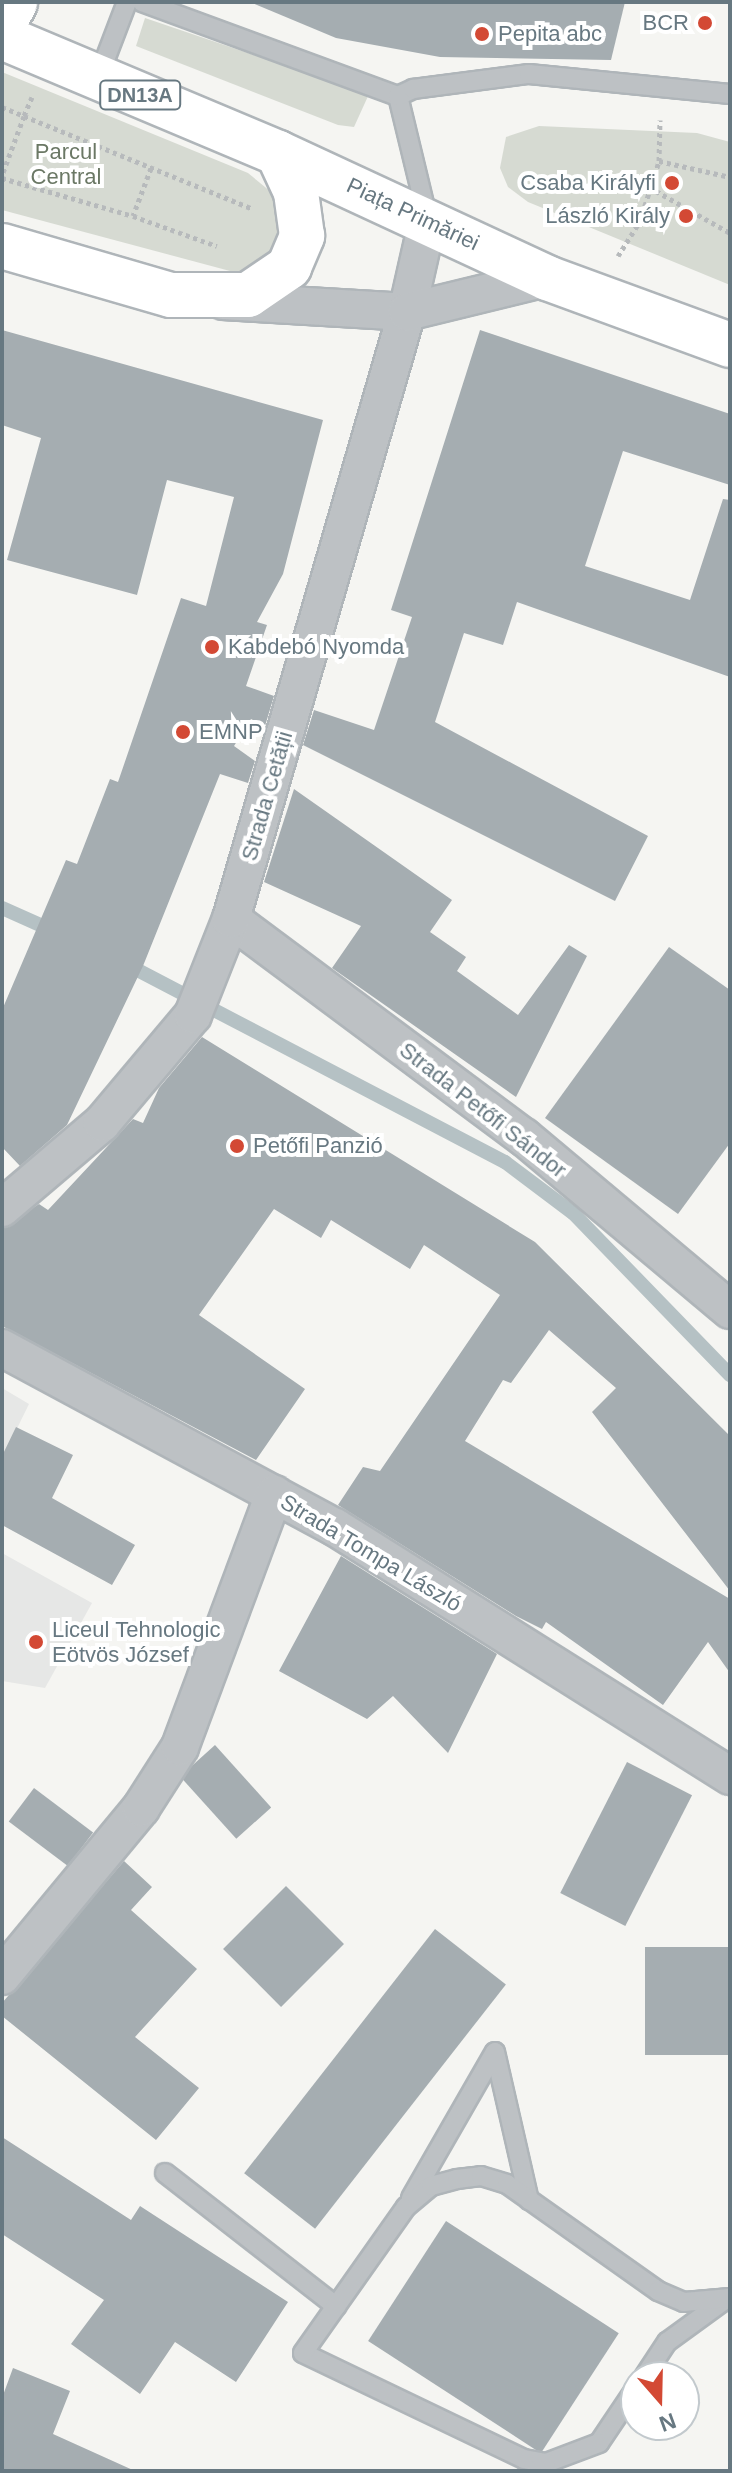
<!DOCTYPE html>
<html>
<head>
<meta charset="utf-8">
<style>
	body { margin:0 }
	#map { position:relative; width:732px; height:2473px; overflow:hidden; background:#f5f5f2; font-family:Arial,sans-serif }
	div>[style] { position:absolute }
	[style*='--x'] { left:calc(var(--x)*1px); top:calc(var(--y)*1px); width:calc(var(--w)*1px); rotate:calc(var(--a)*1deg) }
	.built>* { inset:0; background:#e6e7e6 }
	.green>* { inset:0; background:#d6dad2 }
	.stream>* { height:14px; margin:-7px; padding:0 7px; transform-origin:7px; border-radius:7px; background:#b5c1c4 }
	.building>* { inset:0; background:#a5adb1; transform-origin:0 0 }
	.path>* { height:5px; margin-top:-2.5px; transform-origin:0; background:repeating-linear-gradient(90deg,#b7babc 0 4px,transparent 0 8px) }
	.roads { filter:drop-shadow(2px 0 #afb5b9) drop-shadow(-2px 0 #afb5b9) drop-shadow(0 2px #afb5b9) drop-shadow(0 -2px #afb5b9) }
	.lane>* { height:18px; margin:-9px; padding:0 9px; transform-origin:9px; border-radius:9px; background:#bdc1c4 }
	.street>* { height:36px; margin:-18px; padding:0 18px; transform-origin:18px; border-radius:18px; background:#bdc1c4 }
	.secondary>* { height:44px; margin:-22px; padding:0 22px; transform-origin:22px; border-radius:22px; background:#fff }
	.primary>* { height:44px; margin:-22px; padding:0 22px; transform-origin:22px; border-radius:22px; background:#fff }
	.dots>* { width:22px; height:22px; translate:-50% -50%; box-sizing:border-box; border:4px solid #fff; border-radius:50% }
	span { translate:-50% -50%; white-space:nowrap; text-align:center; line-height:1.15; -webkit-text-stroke:8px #fff; paint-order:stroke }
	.shield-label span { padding:2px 6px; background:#fff; border:2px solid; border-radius:6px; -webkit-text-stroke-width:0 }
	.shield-label { font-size:20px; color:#677881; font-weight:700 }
	.poi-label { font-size:22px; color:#677881 }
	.right { translate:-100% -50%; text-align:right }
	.left { translate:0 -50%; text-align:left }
	.park-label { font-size:22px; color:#6b7865 }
	.street-label { font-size:22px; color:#677881 }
	.frame { position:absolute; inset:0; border:4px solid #677881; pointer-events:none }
	.north { position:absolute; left:620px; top:2361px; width:80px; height:80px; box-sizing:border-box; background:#fff; border:2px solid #c2c9cd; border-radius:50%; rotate:160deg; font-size:22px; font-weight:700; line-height:32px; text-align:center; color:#677881 }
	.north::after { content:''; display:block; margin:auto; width:28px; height:36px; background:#d34934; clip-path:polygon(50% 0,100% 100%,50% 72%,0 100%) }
</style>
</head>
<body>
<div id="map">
	<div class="built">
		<div style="clip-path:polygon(2px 1388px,29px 1404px,2px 1459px)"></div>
		<div style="clip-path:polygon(2px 1553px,92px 1603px,45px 1688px,2px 1681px)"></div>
	</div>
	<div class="green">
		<div style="clip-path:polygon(145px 18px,369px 94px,354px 127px,338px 125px,136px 46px)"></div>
		<div style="clip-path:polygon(2px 72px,248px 173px,282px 201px,287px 241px,251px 271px,230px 271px,2px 210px)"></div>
		<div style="clip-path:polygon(539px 126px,697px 133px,730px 142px,730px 285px,528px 202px,508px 187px,500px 168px,506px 137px)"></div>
	</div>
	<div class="stream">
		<div style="--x:2;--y:908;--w:59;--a:24"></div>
		<div style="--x:126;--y:964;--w:428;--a:27.6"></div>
		<div style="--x:505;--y:1162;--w:85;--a:36.9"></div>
		<div style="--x:573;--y:1213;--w:226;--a:45.9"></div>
	</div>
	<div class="building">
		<div style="clip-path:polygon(250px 2px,625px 2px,611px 60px,440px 57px,336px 38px)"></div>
		<div style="clip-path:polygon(2px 330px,323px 420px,283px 574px,257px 622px,267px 625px,246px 686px,274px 696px,265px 726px,251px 719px,234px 746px,255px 761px,248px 783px,220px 774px,143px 966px,67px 1125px,20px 1166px,2px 1147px,2px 1010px,66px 860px,77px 864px,110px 779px,118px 782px,181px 598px,206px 606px,234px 497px,167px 480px,137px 595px,7px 560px,41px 438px,2px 425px)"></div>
		<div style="clip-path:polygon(480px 330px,730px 414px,730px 485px,623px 451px,585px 566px,690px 600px,723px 499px,730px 500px,730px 677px,517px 602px,503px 645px,464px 633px,435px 722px,648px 836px,615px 901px,303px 745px,314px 710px,374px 730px,412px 617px,391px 610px)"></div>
		<div style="clip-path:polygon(294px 789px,452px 900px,430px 932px,466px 957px,457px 971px,518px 1015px,569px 945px,587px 956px,516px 1097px,332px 968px,361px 926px,264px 882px)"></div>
		<div style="clip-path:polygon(669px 947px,730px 990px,730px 1143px,678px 1214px,545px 1118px)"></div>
		<div style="clip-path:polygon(202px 1037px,535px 1242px,730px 1436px,730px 1591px,592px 1412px,616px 1388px,549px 1330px,511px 1383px,503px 1380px,465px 1441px,730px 1599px,730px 1673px,708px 1642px,663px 1705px,546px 1622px,542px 1629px,516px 1616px,338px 1505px,363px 1467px,380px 1471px,500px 1295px,424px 1245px,410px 1269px,331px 1220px,321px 1238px,274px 1209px,199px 1315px,305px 1389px,256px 1460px,2px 1326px,2px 1228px,39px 1204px,48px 1210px,133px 1119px,143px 1123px,159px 1088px)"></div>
		<div style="clip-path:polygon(16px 1427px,73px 1455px,52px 1498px,135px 1545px,112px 1585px,2px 1525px,2px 1456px)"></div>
		<div style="clip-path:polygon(341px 1556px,497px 1654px,448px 1753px,393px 1696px,367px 1719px,279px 1671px)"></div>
		<div style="left:215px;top:1745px;width:84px;height:47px;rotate:48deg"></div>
		<div style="left:627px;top:1762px;width:73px;height:147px;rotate:27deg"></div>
		<div style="left:34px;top:1788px;width:74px;height:42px;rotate:37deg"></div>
		<div style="clip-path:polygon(124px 1861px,152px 1887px,131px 1910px,197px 1969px,135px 2037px,199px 2088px,156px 2140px,2px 2016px,2px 2003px)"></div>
		<div style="left:286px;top:1886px;width:82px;height:89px;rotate:45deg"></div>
		<div style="left:435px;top:1929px;width:90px;height:310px;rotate:38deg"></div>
		<div style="left:730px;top:1947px;width:108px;height:85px;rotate:90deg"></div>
		<div style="clip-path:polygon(2px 2137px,131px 2220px,140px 2206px,288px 2302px,236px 2382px,175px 2342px,140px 2394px,71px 2344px,104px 2300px,2px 2234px)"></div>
		<div style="left:446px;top:2221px;width:206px;height:143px;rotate:33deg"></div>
		<div style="clip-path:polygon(13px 2368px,70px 2391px,53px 2434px,135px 2471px,2px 2471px,2px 2398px)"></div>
	</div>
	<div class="path">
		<div style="--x:32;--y:97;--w:21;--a:113"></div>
		<div style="--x:24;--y:116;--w:245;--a:22.1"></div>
		<div style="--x:2;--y:107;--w:24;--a:22"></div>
		<div style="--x:24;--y:116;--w:63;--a:110.4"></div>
		<div style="--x:659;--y:161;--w:73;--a:12.7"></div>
		<div style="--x:151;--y:168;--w:51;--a:110.6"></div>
		<div style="--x:133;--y:216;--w:89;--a:19.7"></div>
		<div style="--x:2;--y:178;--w:136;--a:16.2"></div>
		<div style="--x:649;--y:187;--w:93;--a:29.6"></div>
		<div style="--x:618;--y:256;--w:41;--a:-57.8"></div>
		<div style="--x:640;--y:221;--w:63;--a:-72.4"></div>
		<div style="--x:659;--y:161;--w:41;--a:-88.6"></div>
	</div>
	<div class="roads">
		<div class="lane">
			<div style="--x:142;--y:2;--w:273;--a:20.2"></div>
			<div style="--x:98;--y:78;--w:81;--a:-69.1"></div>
			<div style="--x:427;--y:216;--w:123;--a:-103.6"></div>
			<div style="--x:398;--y:96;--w:17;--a:-25"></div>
			<div style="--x:413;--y:89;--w:117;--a:-7.4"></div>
			<div style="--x:529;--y:74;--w:202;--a:5.7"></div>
			<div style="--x:495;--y:2052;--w:152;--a:77.1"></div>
			<div style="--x:165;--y:2173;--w:217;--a:37.9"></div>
			<div style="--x:411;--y:2198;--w:168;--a:-60.1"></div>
			<div style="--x:644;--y:2377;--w:42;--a:-56.7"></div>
			<div style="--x:667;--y:2342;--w:68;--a:-36"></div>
			<div style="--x:636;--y:2388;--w:66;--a:123.9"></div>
			<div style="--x:599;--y:2443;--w:57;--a:159.3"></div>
			<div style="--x:546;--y:2463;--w:22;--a:-170"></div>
			<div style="--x:524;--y:2459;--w:245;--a:-154.4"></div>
			<div style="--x:303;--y:2353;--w:179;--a:-54.8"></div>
			<div style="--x:406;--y:2207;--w:33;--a:-40"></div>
			<div style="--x:431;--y:2186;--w:27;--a:-15"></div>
			<div style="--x:457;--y:2179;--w:24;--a:-7"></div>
			<div style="--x:481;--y:2176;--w:27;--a:17"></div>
			<div style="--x:507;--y:2184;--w:185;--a:35.3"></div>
			<div style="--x:658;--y:2291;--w:28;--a:23"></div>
			<div style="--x:684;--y:2302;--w:46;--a:-5"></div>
		</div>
		<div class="street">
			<div style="--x:224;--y:301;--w:183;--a:3.4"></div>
			<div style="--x:407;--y:312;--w:95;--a:-77.3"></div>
			<div style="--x:231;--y:919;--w:365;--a:36.7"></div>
			<div style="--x:524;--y:1137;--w:269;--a:40"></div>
			<div style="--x:2;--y:1208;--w:131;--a:-40.4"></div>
			<div style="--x:102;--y:1123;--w:141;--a:-49.9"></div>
			<div style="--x:193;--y:1015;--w:103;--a:-68.4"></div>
			<div style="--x:231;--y:919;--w:632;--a:-73.83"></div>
			<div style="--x:407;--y:312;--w:144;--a:-13.7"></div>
			<div style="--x:2;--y:1348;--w:378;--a:28.3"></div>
			<div style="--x:335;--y:1527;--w:467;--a:32.2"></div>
			<div style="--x:2;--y:1976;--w:218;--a:-50.4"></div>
			<div style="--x:141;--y:1808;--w:72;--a:-57.4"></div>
			<div style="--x:180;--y:1747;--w:270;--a:-69.6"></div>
		</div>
		<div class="secondary">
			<div style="--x:2;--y:28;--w:29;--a:-63"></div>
			<div style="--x:2;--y:246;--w:176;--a:16.2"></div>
			<div style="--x:171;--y:295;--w:77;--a:0"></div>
			<div style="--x:248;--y:295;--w:50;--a:-34.3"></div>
			<div style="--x:289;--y:267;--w:34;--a:-67"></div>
			<div style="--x:302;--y:236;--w:44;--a:-97.8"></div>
			<div style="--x:296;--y:192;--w:43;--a:-114.8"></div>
		</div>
		<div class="primary">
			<div style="--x:2;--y:37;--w:299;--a:22.8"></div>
			<div style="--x:278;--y:153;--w:297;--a:24.9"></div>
			<div style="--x:547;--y:278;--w:195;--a:20.1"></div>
		</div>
	</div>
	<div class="dots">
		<div style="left:705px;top:23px;background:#d34934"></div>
		<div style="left:482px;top:34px;background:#d34934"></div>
		<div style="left:672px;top:183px;background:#d34934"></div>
		<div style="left:686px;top:216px;background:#d34934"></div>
		<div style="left:212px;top:647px;background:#d34934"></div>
		<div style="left:183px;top:732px;background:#d34934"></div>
		<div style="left:237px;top:1146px;background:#d34934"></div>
		<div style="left:36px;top:1642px;background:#d34934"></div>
	</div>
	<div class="shield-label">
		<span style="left:140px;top:95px">DN13A</span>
	</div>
	<div class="poi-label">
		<span class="right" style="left:689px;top:23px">BCR</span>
		<span class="left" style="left:498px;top:34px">Pepita abc</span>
		<span class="right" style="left:656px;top:183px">Csaba Királyfi</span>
		<span class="right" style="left:670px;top:216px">László Király</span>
		<span class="left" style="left:228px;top:647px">Kabdebó Nyomda</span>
		<span class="left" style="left:199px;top:732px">EMNP</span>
		<span class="left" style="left:253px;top:1146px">Petőfi Panzió</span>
		<span class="left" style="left:52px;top:1642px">Liceul Tehnologic<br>Eötvös József</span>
	</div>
	<div class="park-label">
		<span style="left:66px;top:164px">Parcul<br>Central</span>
	</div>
	<div class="street-label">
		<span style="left:413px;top:214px;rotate:25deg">Piața Primăriei</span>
		<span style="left:267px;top:796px;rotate:-74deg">Strada Cetății</span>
		<span style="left:483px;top:1110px;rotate:38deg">Strada Petőfi Sándor</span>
		<span style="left:371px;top:1553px;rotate:31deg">Strada Tompa László</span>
	</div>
	<div class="frame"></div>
	<div class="north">N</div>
</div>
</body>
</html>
